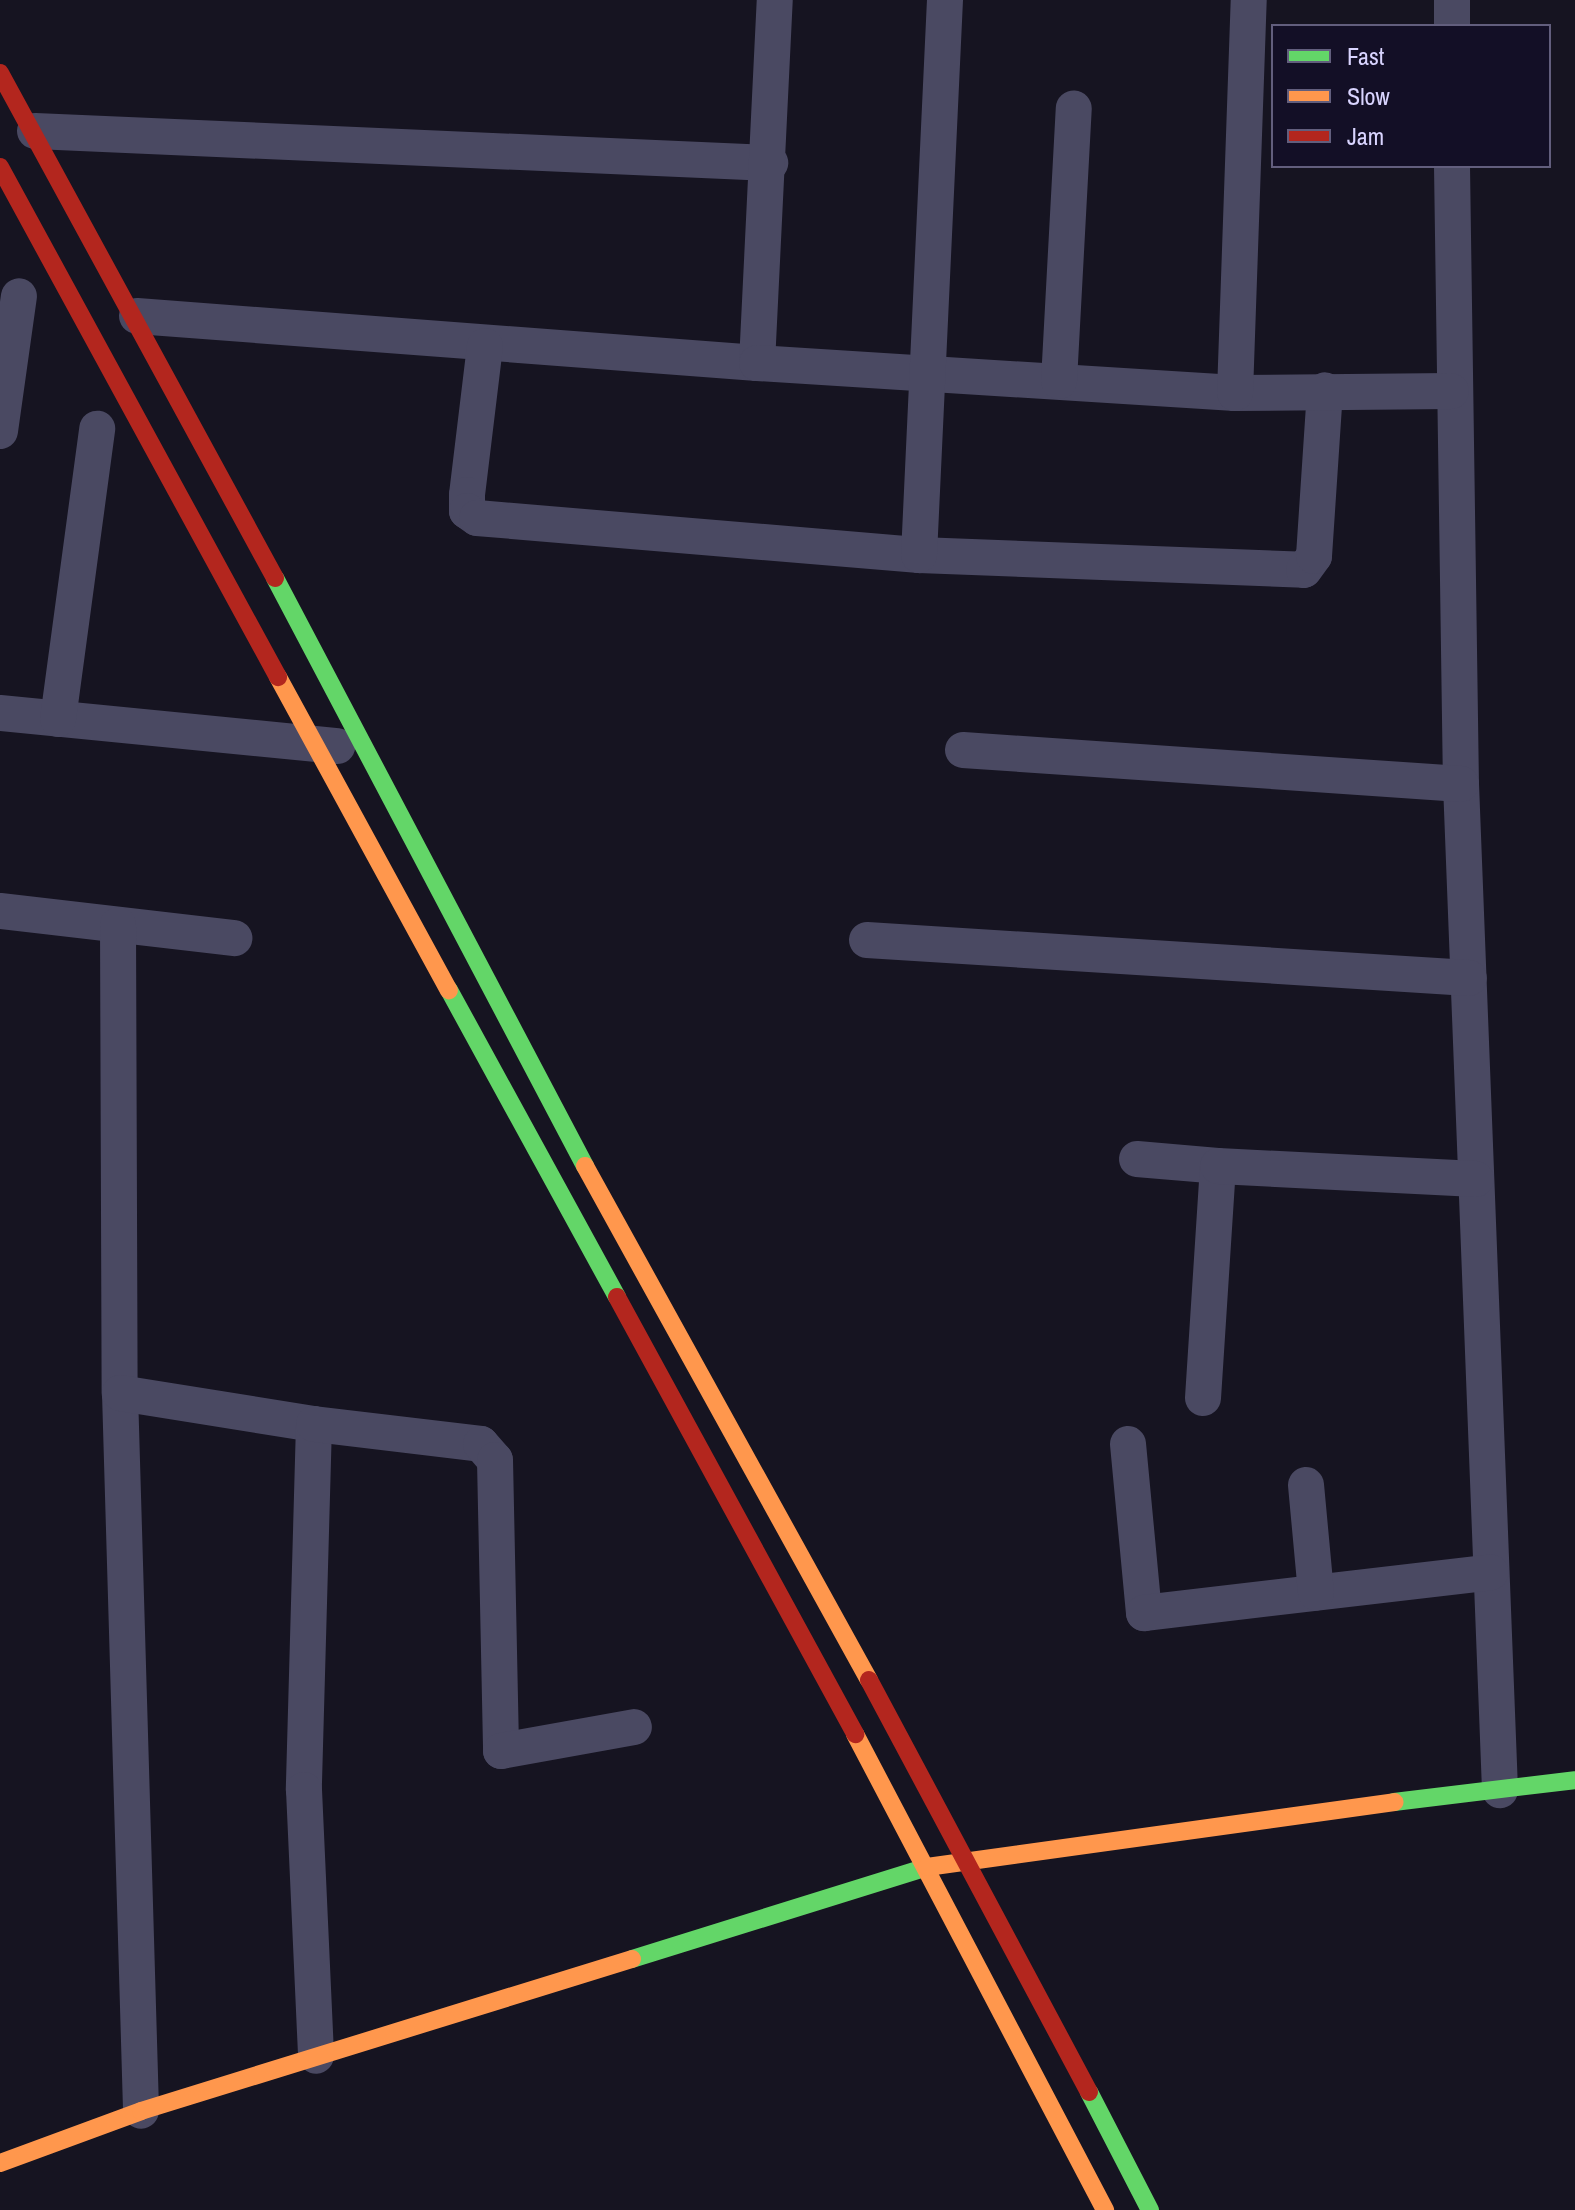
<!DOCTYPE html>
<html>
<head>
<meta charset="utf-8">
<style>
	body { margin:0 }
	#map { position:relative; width:1575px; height:2210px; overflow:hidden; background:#161421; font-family:"Archivo Narrow",sans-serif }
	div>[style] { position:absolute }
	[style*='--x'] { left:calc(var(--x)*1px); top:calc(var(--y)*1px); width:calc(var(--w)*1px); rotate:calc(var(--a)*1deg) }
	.street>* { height:36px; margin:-18px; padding:0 18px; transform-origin:18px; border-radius:18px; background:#4a4962 }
	.fast>* { height:18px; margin:-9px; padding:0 9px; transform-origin:9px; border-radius:9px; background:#63d668 }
	.slow>* { height:18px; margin:-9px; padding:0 9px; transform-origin:9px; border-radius:9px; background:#ff974d }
	.jam>* { height:18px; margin:-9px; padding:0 9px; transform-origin:9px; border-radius:9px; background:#b3261e }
	span { translate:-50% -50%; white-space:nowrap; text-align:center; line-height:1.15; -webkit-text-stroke:8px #130f26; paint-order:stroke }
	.legend { position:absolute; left:1271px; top:24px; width:280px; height:144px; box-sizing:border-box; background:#130f26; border:2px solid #625e7d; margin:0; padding:10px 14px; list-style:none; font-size:24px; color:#d9d4ff }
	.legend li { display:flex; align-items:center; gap:16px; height:40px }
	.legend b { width:40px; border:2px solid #625e7d }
</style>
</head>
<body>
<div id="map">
	<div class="street">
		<div style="--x:1452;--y:26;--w:26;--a:-90"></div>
		<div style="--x:35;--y:131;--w:736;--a:2.49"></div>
		<div style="--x:1452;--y:166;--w:618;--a:89.17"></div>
		<div style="--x:1461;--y:784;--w:1007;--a:87.78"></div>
		<div style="--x:137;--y:316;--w:622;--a:4.34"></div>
		<div style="--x:757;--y:363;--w:363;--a:-87.2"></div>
		<div style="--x:485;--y:346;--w:150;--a:96.9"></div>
		<div style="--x:467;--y:495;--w:16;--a:90"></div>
		<div style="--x:467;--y:511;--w:12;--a:35"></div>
		<div style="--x:477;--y:518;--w:444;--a:4.8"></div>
		<div style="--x:919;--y:555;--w:385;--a:2.2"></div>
		<div style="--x:1304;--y:570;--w:17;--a:-54"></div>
		<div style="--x:1314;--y:556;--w:166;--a:-86.2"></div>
		<div style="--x:757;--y:363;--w:479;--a:3.6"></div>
		<div style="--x:1235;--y:393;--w:216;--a:-0.5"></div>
		<div style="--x:1059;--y:381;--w:273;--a:-86.9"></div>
		<div style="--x:1235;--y:393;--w:393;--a:-88"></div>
		<div style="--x:0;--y:431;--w:136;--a:-82"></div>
		<div style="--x:919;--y:555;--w:556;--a:-87.32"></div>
		<div style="--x:0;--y:713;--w:339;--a:5.6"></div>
		<div style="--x:58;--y:719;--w:293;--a:-82.3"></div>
		<div style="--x:963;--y:750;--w:499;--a:3.9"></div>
		<div style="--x:0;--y:911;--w:236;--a:6.6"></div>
		<div style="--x:118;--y:925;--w:468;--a:89.8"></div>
		<div style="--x:120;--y:1393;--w:718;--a:88.32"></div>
		<div style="--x:867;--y:940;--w:603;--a:3.61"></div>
		<div style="--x:1137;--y:1159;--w:81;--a:4.9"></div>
		<div style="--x:120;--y:1393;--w:196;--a:9.1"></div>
		<div style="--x:314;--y:1424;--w:366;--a:91.6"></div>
		<div style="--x:304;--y:1790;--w:266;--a:87.4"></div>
		<div style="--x:1203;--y:1398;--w:232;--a:-86.3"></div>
		<div style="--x:1218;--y:1166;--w:258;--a:2.9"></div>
		<div style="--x:314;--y:1424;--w:168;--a:6.8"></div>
		<div style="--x:481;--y:1444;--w:21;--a:49"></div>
		<div style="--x:495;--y:1460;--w:291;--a:88.8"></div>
		<div style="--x:501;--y:1751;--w:135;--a:-10.2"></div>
		<div style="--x:1128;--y:1444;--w:170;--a:84.6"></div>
		<div style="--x:1144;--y:1613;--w:349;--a:-6.7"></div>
		<div style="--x:1306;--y:1485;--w:108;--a:84.7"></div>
	</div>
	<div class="fast">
		<div style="--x:275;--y:578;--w:665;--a:62.2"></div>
		<div style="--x:449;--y:990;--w:350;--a:61.3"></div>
		<div style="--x:1394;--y:1802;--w:182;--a:-6.9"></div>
		<div style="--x:632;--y:1959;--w:309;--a:-17.3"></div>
		<div style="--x:1089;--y:2092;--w:133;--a:62.7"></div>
	</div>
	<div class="slow">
		<div style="--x:278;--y:677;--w:357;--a:61.4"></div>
		<div style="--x:585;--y:1166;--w:587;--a:61.08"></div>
		<div style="--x:855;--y:1734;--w:538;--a:62.29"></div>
		<div style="--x:927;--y:1867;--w:472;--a:-7.9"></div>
		<div style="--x:0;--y:2163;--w:150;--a:-20.2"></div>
		<div style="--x:141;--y:2111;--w:514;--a:-17.2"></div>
	</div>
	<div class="jam">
		<div style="--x:0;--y:73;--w:575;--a:61.43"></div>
		<div style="--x:0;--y:167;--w:581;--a:61.41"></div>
		<div style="--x:617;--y:1297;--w:498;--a:61.4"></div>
		<div style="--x:869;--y:1680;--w:467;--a:61.9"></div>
	</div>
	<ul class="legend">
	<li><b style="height:10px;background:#63d668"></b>Fast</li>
	<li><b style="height:10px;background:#ff974d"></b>Slow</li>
	<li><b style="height:10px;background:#b3261e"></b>Jam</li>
	</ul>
</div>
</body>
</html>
